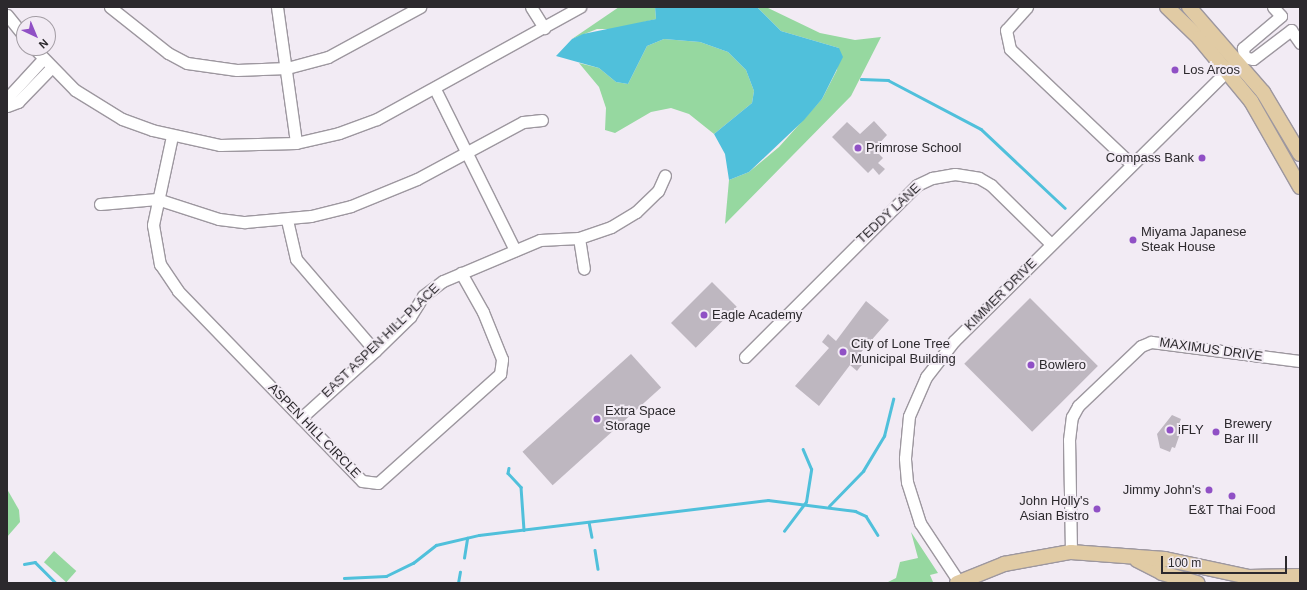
<!DOCTYPE html>
<html>
<head>
<meta charset="utf-8">
<style>
	body { margin:0 }
	#map { position:relative; width:1307px; height:590px; overflow:hidden; background:#f2ebf4; font-family:Arial,sans-serif }
	div>[style] { position:absolute }
	[style*='--x'] { left:calc(var(--x)*1px); top:calc(var(--y)*1px); width:calc(var(--w)*1px); rotate:calc(var(--a)*1deg) }
	.green>* { inset:0; background:#96d8a0; transform-origin:0 0 }
	.water>* { inset:0; background:#50c0db }
	.stream>* { height:2.5px; margin:-1.25px; padding:0 1.25px; transform-origin:1.25px; border-radius:1.25px; background:#50c0db }
	.building>* { inset:0; background:#beb7c0; transform-origin:0 0 }
	.roads { filter:drop-shadow(1px 0 #9d979f) drop-shadow(-1px 0 #9d979f) drop-shadow(0 1px #9d979f) drop-shadow(0 -1px #9d979f) }
	.minor>* { height:11px; margin:-5.5px; padding:0 5.5px; transform-origin:5.5px; border-radius:5.5px; background:#fff }
	.major>* { height:14px; margin:-7px; padding:0 7px; transform-origin:7px; border-radius:7px; background:#e1cba4 }
	.dots>* { width:11px; height:11px; translate:-50% -50%; box-sizing:border-box; border:2px solid #f2ebf4; border-radius:50% }
	span { translate:-50% -50%; white-space:nowrap; text-align:center; line-height:1.15; -webkit-text-stroke:4px #f2ebf4; paint-order:stroke }
	.poi-label { font-size:13px; color:#2c292d }
	.left { translate:0 -50%; text-align:left }
	.right { translate:-100% -50%; text-align:right }
	.street-label { font-size:13px; color:#2c292d }
	.frame { position:absolute; inset:0; border:8px solid #2c292d; pointer-events:none }
	.north { position:absolute; left:16px; top:16px; width:40px; height:40px; box-sizing:border-box; background:#f2ebf4; border:1px solid #a39da4; border-radius:50%; rotate:136deg; font-size:11px; font-weight:700; line-height:16px; text-align:center; color:#2c292d }
	.north::after { content:''; display:block; margin:auto; width:14px; height:18px; background:#9050c5; clip-path:polygon(50% 0,100% 100%,50% 72%,0 100%) }
	.scale { position:absolute; left:1161px; top:556px; width:126px; height:18px; box-sizing:border-box; border:2px solid #2c292d; border-top:0; padding-left:5px; font-size:12px; line-height:14px; white-space:nowrap; color:#2c292d; -webkit-text-stroke:3px #f2ebf4; paint-order:stroke }
</style>
</head>
<body>
<div id="map">
	<div class="green">
		<div style="clip-path:polygon(619px 7px,655px 7px,656px 19px,616px 29px,597px 29px,572px 39px)"></div>
		<div style="clip-path:polygon(757px 7px,766px 7px,820px 33px,855px 40px,881px 37px,851px 96px,725px 224px,729px 180px,749px 172px,779px 147px,822px 99px,837px 70px,839px 48px,781px 31px)"></div>
		<div style="clip-path:polygon(664px 39px,700px 42px,728px 52px,746px 70px,754px 91px,752px 103px,714px 134px,689px 114px,671px 108px,651px 112px,615px 133px,605px 130px,606px 108px,599px 87px,579px 63px,599px 68px,616px 82px,628px 84px,647px 46px)"></div>
		<div style="clip-path:polygon(7px 489px,19px 510px,20px 522px,7px 537px)"></div>
		<div style="clip-path:polygon(911px 532px,938px 573px,930px 575px,933px 582px,886px 583px,896px 578px,900px 562px,918px 558px)"></div>
		<div style="left:54px;top:551px;width:30px;height:15px;rotate:42deg"></div>
	</div>
	<div class="water">
		<div style="clip-path:polygon(655px 7px,757px 7px,781px 31px,839px 48px,843px 57px,822px 99px,804px 120px,749px 172px,729px 180px,725px 154px,714px 134px,752px 103px,754px 91px,746px 70px,728px 52px,700px 42px,664px 39px,647px 46px,628px 84px,616px 82px,599px 68px,556px 56px,572px 39px,583px 34px,656px 19px)"></div>
	</div>
	<div class="stream">
		<div style="--x:861;--y:79;--w:27;--a:2"></div>
		<div style="--x:888;--y:80;--w:105;--a:27.8"></div>
		<div style="--x:981;--y:129;--w:115;--a:43.2"></div>
		<div style="--x:509;--y:468;--w:5;--a:101"></div>
		<div style="--x:508;--y:473;--w:19;--a:47"></div>
		<div style="--x:521;--y:487;--w:43;--a:86"></div>
		<div style="--x:829;--y:506;--w:49;--a:-45.8"></div>
		<div style="--x:863;--y:471;--w:41;--a:-59"></div>
		<div style="--x:884;--y:436;--w:38;--a:-76"></div>
		<div style="--x:589;--y:522;--w:15;--a:79"></div>
		<div style="--x:784;--y:531;--w:36;--a:-53"></div>
		<div style="--x:806;--y:502;--w:33;--a:-81"></div>
		<div style="--x:811;--y:469;--w:21;--a:-113"></div>
		<div style="--x:595;--y:550;--w:19;--a:81"></div>
		<div style="--x:464;--y:558;--w:20;--a:-81"></div>
		<div style="--x:24;--y:564;--w:11;--a:-10"></div>
		<div style="--x:35;--y:562;--w:30;--a:45"></div>
		<div style="--x:344;--y:578;--w:42;--a:-2.7"></div>
		<div style="--x:386;--y:576;--w:30;--a:-26"></div>
		<div style="--x:413;--y:563;--w:29;--a:-38"></div>
		<div style="--x:436;--y:545;--w:44;--a:-13.1"></div>
		<div style="--x:479;--y:535;--w:291;--a:-6.9"></div>
		<div style="--x:768;--y:500;--w:88;--a:7.2"></div>
		<div style="--x:855;--y:511;--w:12;--a:24"></div>
		<div style="--x:866;--y:516;--w:22;--a:58"></div>
		<div style="--x:458;--y:583;--w:11;--a:-80"></div>
	</div>
	<div class="building">
		<div style="clip-path:polygon(874px 121px,887px 135px,874px 149px,883px 158px,878px 163px,885px 169px,879px 175px,873px 168px,868px 173px,832px 137px,847px 122px,860px 134px)"></div>
		<div style="left:712px;top:282px;width:35px;height:58px;rotate:45deg"></div>
		<div style="left:1030px;top:298px;width:96px;height:93px;rotate:45deg"></div>
		<div style="clip-path:polygon(866px 301px,889px 320px,856px 358px,863px 364px,860px 367px,857px 371px,850px 365px,819px 406px,795px 386px,829px 348px,822px 342px,828px 334px,836px 341px)"></div>
		<div style="left:631px;top:354px;width:45px;height:146px;rotate:48deg"></div>
		<div style="clip-path:polygon(1172px 415px,1181px 419px,1179px 424px,1183px 425px,1175px 448px,1172px 447px,1170px 452px,1160px 448px,1157px 434px)"></div>
	</div>
	<div class="roads">
		<div class="minor">
			<div style="--x:110;--y:7;--w:74;--a:38.4"></div>
			<div style="--x:168;--y:53;--w:21;--a:28"></div>
			<div style="--x:187;--y:63;--w:50;--a:8"></div>
			<div style="--x:237;--y:70;--w:50;--a:-2.3"></div>
			<div style="--x:287;--y:68;--w:42;--a:-15"></div>
			<div style="--x:328;--y:57;--w:105;--a:-28.5"></div>
			<div style="--x:277;--y:7;--w:137;--a:82"></div>
			<div style="--x:531;--y:7;--w:25;--a:58"></div>
			<div style="--x:1027;--y:7;--w:31;--a:132"></div>
			<div style="--x:1006;--y:30;--w:19;--a:78"></div>
			<div style="--x:1010;--y:49;--w:167;--a:43.5"></div>
			<div style="--x:1273;--y:7;--w:12;--a:48"></div>
			<div style="--x:1281;--y:16;--w:50;--a:139.9"></div>
			<div style="--x:1243;--y:48;--w:9;--a:84"></div>
			<div style="--x:1244;--y:57;--w:9;--a:13"></div>
			<div style="--x:1253;--y:59;--w:48;--a:-37.3"></div>
			<div style="--x:1291;--y:30;--w:16;--a:55"></div>
			<div style="--x:7;--y:15;--w:27;--a:51"></div>
			<div style="--x:34;--y:48;--w:59;--a:45.7"></div>
			<div style="--x:75;--y:90;--w:55;--a:31.7"></div>
			<div style="--x:122;--y:119;--w:32;--a:20"></div>
			<div style="--x:152;--y:130;--w:70;--a:12.4"></div>
			<div style="--x:220;--y:145;--w:76;--a:-1.5"></div>
			<div style="--x:296;--y:143;--w:44;--a:-13.1"></div>
			<div style="--x:339;--y:133;--w:40;--a:-20.2"></div>
			<div style="--x:377;--y:119;--w:232;--a:-28.9"></div>
			<div style="--x:435;--y:89;--w:180;--a:63.6"></div>
			<div style="--x:9;--y:104;--w:9;--a:-84"></div>
			<div style="--x:10;--y:95;--w:49;--a:-47.5"></div>
			<div style="--x:7;--y:106;--w:12;--a:-20"></div>
			<div style="--x:18;--y:102;--w:47;--a:-45.9"></div>
			<div style="--x:172;--y:136;--w:91;--a:102.1"></div>
			<div style="--x:153;--y:225;--w:40;--a:80"></div>
			<div style="--x:160;--y:264;--w:32;--a:56"></div>
			<div style="--x:178;--y:291;--w:264;--a:45.9"></div>
			<div style="--x:362;--y:481;--w:16;--a:7"></div>
			<div style="--x:378;--y:483;--w:164;--a:-41.8"></div>
			<div style="--x:500;--y:374;--w:15;--a:-82"></div>
			<div style="--x:502;--y:359;--w:51;--a:-112"></div>
			<div style="--x:483;--y:312;--w:45;--a:-119.4"></div>
			<div style="--x:100;--y:204;--w:57;--a:-5"></div>
			<div style="--x:157;--y:199;--w:65;--a:17.9"></div>
			<div style="--x:219;--y:219;--w:26;--a:7"></div>
			<div style="--x:245;--y:222;--w:66;--a:-5.2"></div>
			<div style="--x:311;--y:216;--w:41;--a:-14"></div>
			<div style="--x:351;--y:206;--w:71;--a:-22.2"></div>
			<div style="--x:417;--y:179;--w:120;--a:-28.3"></div>
			<div style="--x:523;--y:122;--w:19;--a:-6"></div>
			<div style="--x:287;--y:220;--w:40;--a:77"></div>
			<div style="--x:296;--y:259;--w:121;--a:49.3"></div>
			<div style="--x:579;--y:238;--w:31;--a:81"></div>
			<div style="--x:745;--y:357;--w:243;--a:-45"></div>
			<div style="--x:917;--y:185;--w:17;--a:-25"></div>
			<div style="--x:932;--y:178;--w:23;--a:-10"></div>
			<div style="--x:955;--y:174;--w:24;--a:9"></div>
			<div style="--x:979;--y:178;--w:14;--a:30"></div>
			<div style="--x:991;--y:185;--w:84;--a:44.5"></div>
			<div style="--x:301;--y:418;--w:100;--a:-42.2"></div>
			<div style="--x:375;--y:351;--w:49;--a:-44.2"></div>
			<div style="--x:410;--y:317;--w:25;--a:-58"></div>
			<div style="--x:423;--y:296;--w:25;--a:-37"></div>
			<div style="--x:443;--y:281;--w:105;--a:-22.9"></div>
			<div style="--x:540;--y:240;--w:39;--a:-3"></div>
			<div style="--x:579;--y:238;--w:34;--a:-19"></div>
			<div style="--x:611;--y:227;--w:29;--a:-31"></div>
			<div style="--x:636;--y:212;--w:30;--a:-44"></div>
			<div style="--x:658;--y:191;--w:17;--a:-66"></div>
			<div style="--x:1071;--y:552;--w:112;--a:-91"></div>
			<div style="--x:1069;--y:440;--w:23;--a:-83"></div>
			<div style="--x:1072;--y:417;--w:13;--a:-61"></div>
			<div style="--x:1078;--y:406;--w:87;--a:-43.6"></div>
			<div style="--x:1141;--y:346;--w:11;--a:-22"></div>
			<div style="--x:1151;--y:342;--w:150;--a:7.3"></div>
			<div style="--x:959;--y:582;--w:71;--a:-123.5"></div>
			<div style="--x:920;--y:523;--w:43;--a:-107.6"></div>
			<div style="--x:907;--y:482;--w:24;--a:-95"></div>
			<div style="--x:905;--y:458;--w:42;--a:-84.6"></div>
			<div style="--x:909;--y:416;--w:43;--a:-66.4"></div>
			<div style="--x:926;--y:377;--w:46;--a:-52.1"></div>
			<div style="--x:954;--y:341;--w:391;--a:-44.7"></div>
		</div>
		<div class="major">
			<div style="--x:1167;--y:7;--w:45;--a:44.1"></div>
			<div style="--x:1199;--y:38;--w:82;--a:50.5"></div>
			<div style="--x:1251;--y:101;--w:99;--a:60.3"></div>
			<div style="--x:1189;--y:7;--w:113;--a:49"></div>
			<div style="--x:1263;--y:92;--w:72;--a:59.2"></div>
			<div style="--x:1137;--y:560;--w:28;--a:27"></div>
			<div style="--x:1162;--y:573;--w:37;--a:16"></div>
			<div style="--x:957;--y:583;--w:51;--a:-22"></div>
			<div style="--x:1004;--y:564;--w:68;--a:-10.2"></div>
			<div style="--x:1071;--y:552;--w:94;--a:4.3"></div>
			<div style="--x:1165;--y:559;--w:85;--a:12.2"></div>
			<div style="--x:1248;--y:577;--w:52;--a:-1.1"></div>
		</div>
	</div>
	<div class="dots">
		<div style="left:1175px;top:70px;background:#9050c5"></div>
		<div style="left:858px;top:148px;background:#9050c5"></div>
		<div style="left:1202px;top:158px;background:#9050c5"></div>
		<div style="left:1133px;top:240px;background:#9050c5"></div>
		<div style="left:704px;top:315px;background:#9050c5"></div>
		<div style="left:843px;top:352px;background:#9050c5"></div>
		<div style="left:1031px;top:365px;background:#9050c5"></div>
		<div style="left:597px;top:419px;background:#9050c5"></div>
		<div style="left:1170px;top:430px;background:#9050c5"></div>
		<div style="left:1216px;top:432px;background:#9050c5"></div>
		<div style="left:1209px;top:490px;background:#9050c5"></div>
		<div style="left:1232px;top:496px;background:#9050c5"></div>
		<div style="left:1097px;top:509px;background:#9050c5"></div>
	</div>
	<div class="poi-label">
		<span class="left" style="left:1183px;top:70px">Los Arcos</span>
		<span class="left" style="left:866px;top:148px">Primrose School</span>
		<span class="right" style="left:1194px;top:158px">Compass Bank</span>
		<span class="left" style="left:1141px;top:240px">Miyama Japanese<br>Steak House</span>
		<span class="left" style="left:712px;top:315px">Eagle Academy</span>
		<span class="left" style="left:851px;top:352px">City of Lone Tree<br>Municipal Building</span>
		<span class="left" style="left:1039px;top:365px">Bowlero</span>
		<span class="left" style="left:605px;top:419px">Extra Space<br>Storage</span>
		<span class="left" style="left:1224px;top:432px">Brewery<br>Bar III</span>
		<span class="left" style="left:1178px;top:430px">iFLY</span>
		<span class="right" style="left:1201px;top:490px">Jimmy John's</span>
		<span class="right" style="left:1089px;top:509px">John Holly's<br>Asian Bistro</span>
		<span style="left:1232px;top:510px">E&amp;T Thai Food</span>
	</div>
	<div class="street-label">
		<span style="left:889px;top:214px;rotate:-43deg">TEDDY LANE</span>
		<span style="left:1001px;top:295px;rotate:-45deg">KIMMER DRIVE</span>
		<span style="left:381px;top:341px;rotate:-44deg">EAST ASPEN HILL PLACE</span>
		<span style="left:1211px;top:350px;rotate:8deg">MAXIMUS DRIVE</span>
		<span style="left:314px;top:431px;rotate:46deg">ASPEN HILL CIRCLE</span>
	</div>
	<div class="frame"></div>
	<div class="north">N</div>
	<div class="scale">100 m</div>
</div>
</body>
</html>
